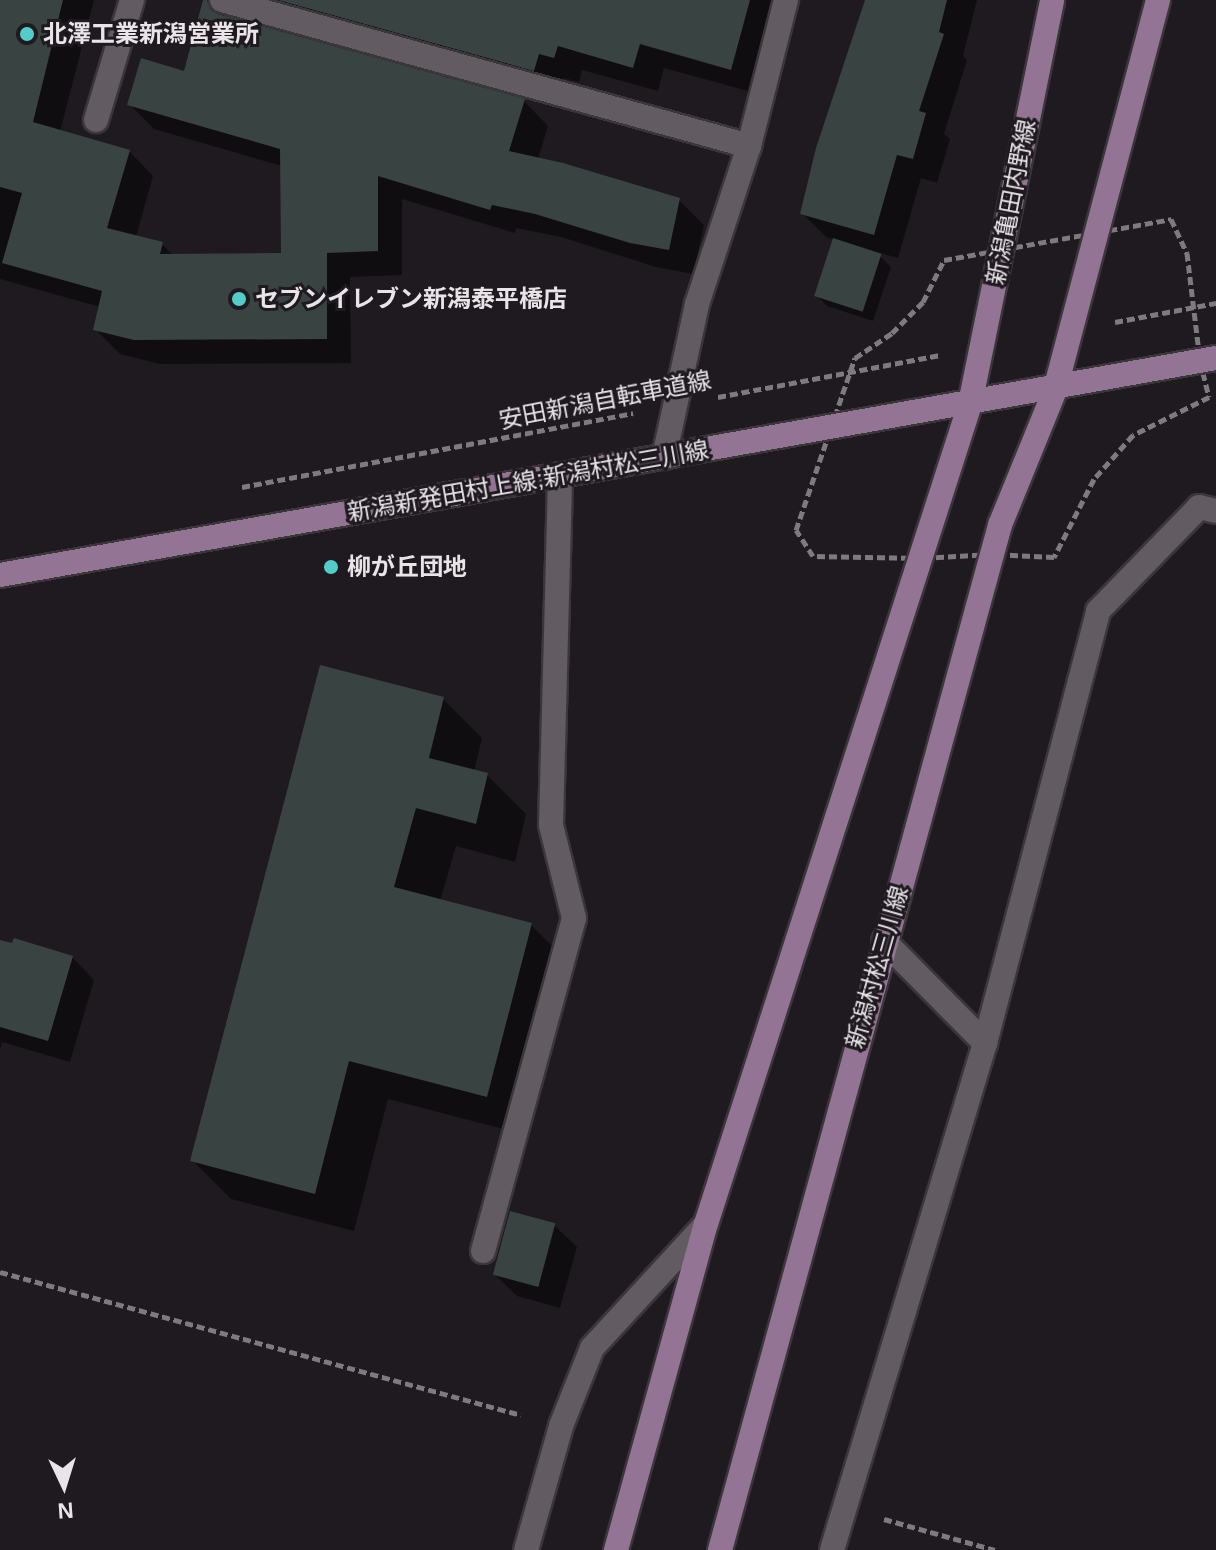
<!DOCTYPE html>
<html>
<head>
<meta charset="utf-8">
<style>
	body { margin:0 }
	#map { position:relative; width:1216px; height:1550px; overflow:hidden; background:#1f1a1f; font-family:Helvetica,"Noto Sans JP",sans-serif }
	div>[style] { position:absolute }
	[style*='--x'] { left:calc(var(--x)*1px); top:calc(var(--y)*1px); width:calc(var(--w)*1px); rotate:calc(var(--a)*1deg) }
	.shadow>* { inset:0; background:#0007 }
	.building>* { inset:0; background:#394342; transform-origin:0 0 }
	.path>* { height:5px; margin-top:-2.5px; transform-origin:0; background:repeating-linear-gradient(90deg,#7e7a7e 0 8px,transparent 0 12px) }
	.roads { filter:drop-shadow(2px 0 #3a363a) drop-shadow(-2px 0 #3a363a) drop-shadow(0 2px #3a363a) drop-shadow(0 -2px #3a363a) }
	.lane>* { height:24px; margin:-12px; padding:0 12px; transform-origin:12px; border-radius:12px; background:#625b62 }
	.street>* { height:24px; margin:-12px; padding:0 12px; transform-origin:12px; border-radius:12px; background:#625b62 }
	.primary>* { height:24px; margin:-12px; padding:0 12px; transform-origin:12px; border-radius:12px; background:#947495 }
	.dots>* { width:22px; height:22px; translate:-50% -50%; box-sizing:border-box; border:4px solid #1f1a1f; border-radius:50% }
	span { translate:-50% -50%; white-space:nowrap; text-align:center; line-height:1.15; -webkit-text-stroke:6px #1f1a1f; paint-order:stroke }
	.poi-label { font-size:24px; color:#e8e4e8; font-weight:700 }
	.left { translate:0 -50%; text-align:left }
	.street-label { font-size:24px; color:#e8e4e8 }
	.north { position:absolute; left:24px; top:1446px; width:80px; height:80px; -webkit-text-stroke:6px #1f1a1f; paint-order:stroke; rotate:176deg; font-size:22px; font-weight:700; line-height:32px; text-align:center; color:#e8e4e8 }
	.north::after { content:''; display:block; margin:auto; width:28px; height:36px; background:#e8e4e8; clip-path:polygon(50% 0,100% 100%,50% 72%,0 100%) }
</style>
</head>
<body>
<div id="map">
	<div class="shadow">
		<div style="clip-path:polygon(0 0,94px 0,60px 132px,129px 151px,153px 176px,136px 237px,162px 244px,174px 256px,283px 255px,282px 166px,154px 129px,130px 105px,185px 73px,205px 0,781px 0,755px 93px,664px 68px,658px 91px,582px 70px,579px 82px,563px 78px,558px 94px,244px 9px,232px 20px,524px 101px,548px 126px,538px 159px,679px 200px,704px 225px,693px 274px,656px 267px,561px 237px,516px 228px,515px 233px,402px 199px,402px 275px,350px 277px,351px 363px,160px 364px,120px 354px,95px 329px,100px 307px,0 279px)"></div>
		<div style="clip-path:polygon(867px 0,977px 0,963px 56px,967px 60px,944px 134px,950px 139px,937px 183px,921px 178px,898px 258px,876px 252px,891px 267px,873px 321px,827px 306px,816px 295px,835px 240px,826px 237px,802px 213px)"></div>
		<div style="clip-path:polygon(443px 699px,482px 738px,474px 772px,487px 775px,526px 814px,515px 862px,456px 846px,440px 901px,531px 925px,570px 964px,526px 1135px,388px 1099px,354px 1231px,231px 1199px,192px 1160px)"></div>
		<div style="clip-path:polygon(0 942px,72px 957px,94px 980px,70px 1062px,2px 1042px,0 1051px)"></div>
		<div style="clip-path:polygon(554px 1225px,577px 1247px,560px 1308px,517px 1296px,494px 1274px)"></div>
	</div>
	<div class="building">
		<div style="clip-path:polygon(0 0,63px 0,33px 122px,130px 150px,107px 228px,163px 242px,160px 254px,281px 253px,280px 149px,127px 105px,141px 58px,184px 71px,203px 0,207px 0,211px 10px,218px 14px,525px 99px,509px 151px,563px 163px,680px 198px,669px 250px,630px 243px,535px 214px,492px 205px,490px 210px,378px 176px,378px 251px,327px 253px,327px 339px,134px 340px,93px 330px,102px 291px,2px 263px,22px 193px,0 187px)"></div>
		<div style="clip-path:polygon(278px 0,750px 0,731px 70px,640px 44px,633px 68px,558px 46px,554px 58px,539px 54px,534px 71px)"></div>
		<div style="clip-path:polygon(865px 0,947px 0,939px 32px,944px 34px,919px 111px,926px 113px,913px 159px,897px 155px,874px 235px,800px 214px,816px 148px)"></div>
		<div style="left:833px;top:238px;width:51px;height:61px;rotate:18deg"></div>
		<div style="clip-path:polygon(320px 665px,444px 697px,429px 758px,488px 773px,476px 824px,416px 808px,394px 887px,532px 923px,487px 1097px,349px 1061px,315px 1194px,190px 1161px)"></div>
		<div style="clip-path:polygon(14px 938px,73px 956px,48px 1041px,0 1027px,0 940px,12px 943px)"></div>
		<div style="left:510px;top:1211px;width:47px;height:66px;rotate:15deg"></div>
	</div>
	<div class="path">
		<div style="--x:1171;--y:219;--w:38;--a:65"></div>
		<div style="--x:1187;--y:253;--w:109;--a:83.1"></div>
		<div style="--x:1200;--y:361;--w:37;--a:76"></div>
		<div style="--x:1209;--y:397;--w:85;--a:153.4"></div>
		<div style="--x:1133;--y:435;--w:59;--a:131.6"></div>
		<div style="--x:1094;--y:479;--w:88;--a:117.1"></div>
		<div style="--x:1054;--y:557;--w:62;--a:-177.2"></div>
		<div style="--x:992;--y:554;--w:71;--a:176.8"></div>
		<div style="--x:921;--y:558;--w:108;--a:-178.9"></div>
		<div style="--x:813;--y:556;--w:31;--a:-123"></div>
		<div style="--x:796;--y:530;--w:182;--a:-71.1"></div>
		<div style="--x:855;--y:358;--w:45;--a:-34"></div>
		<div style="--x:892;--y:333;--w:44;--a:-45"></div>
		<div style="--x:923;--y:302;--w:47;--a:-63.4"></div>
		<div style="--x:944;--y:260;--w:231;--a:-10.2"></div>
		<div style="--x:1115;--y:322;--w:103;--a:-10.7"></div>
		<div style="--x:718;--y:397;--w:226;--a:-10.7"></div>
		<div style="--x:242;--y:487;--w:398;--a:-10.7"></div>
		<div style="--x:0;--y:1272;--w:540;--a:15.35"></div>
		<div style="--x:884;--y:1519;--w:115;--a:15.6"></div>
	</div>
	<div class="roads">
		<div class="lane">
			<div style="--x:483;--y:1251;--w:345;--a:-74.7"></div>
			<div style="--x:574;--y:918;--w:96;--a:-103.9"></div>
			<div style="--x:551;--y:825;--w:350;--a:-88.5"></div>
		</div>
		<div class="street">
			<div style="--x:222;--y:0;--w:547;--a:15.48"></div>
			<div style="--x:96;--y:120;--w:125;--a:-73.3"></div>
			<div style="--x:664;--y:457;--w:157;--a:-77.8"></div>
			<div style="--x:697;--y:304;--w:166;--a:-71.8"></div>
			<div style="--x:749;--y:146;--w:151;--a:-75.8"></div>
			<div style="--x:884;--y:941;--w:144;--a:45.3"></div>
			<div style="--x:526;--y:1550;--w:129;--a:-74.2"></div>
			<div style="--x:561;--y:1426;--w:84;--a:-68.3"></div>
			<div style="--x:592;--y:1348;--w:168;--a:-47.4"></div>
			<div style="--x:832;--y:1550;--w:530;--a:-73.21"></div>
			<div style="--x:985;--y:1043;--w:447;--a:-75.3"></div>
			<div style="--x:1098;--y:611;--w:145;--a:-45.8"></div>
			<div style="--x:1199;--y:507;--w:17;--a:13"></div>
		</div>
		<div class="primary">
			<div style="--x:0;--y:575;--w:1235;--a:-10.12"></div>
			<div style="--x:616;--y:1550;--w:338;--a:-74.6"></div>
			<div style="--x:706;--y:1224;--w:861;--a:-72.15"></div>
			<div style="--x:970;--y:404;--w:412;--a:-78.5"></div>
			<div style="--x:720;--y:1550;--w:1063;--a:-74.72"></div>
			<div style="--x:1000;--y:525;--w:146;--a:-67.8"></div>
			<div style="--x:1055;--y:390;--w:403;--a:-75.2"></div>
		</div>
	</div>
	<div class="dots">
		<div style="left:27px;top:34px;background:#54cdc9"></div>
		<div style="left:239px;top:299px;background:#54cdc9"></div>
		<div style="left:331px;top:567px;background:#54cdc9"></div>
	</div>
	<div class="poi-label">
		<span class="left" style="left:43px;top:34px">北澤工業新潟営業所</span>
		<span class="left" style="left:255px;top:299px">セブンイレブン新潟泰平橋店</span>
		<span class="left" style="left:347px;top:567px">柳が丘団地</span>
	</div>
	<div class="street-label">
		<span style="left:1011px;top:202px;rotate:-79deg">新潟亀田内野線</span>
		<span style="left:605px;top:400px;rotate:-11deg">安田新潟自転車道線</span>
		<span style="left:528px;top:481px;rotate:-10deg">新潟新発田村上線;新潟村松三川線</span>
		<span style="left:877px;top:967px;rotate:-74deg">新潟村松三川線</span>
	</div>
	<div class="north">N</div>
</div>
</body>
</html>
